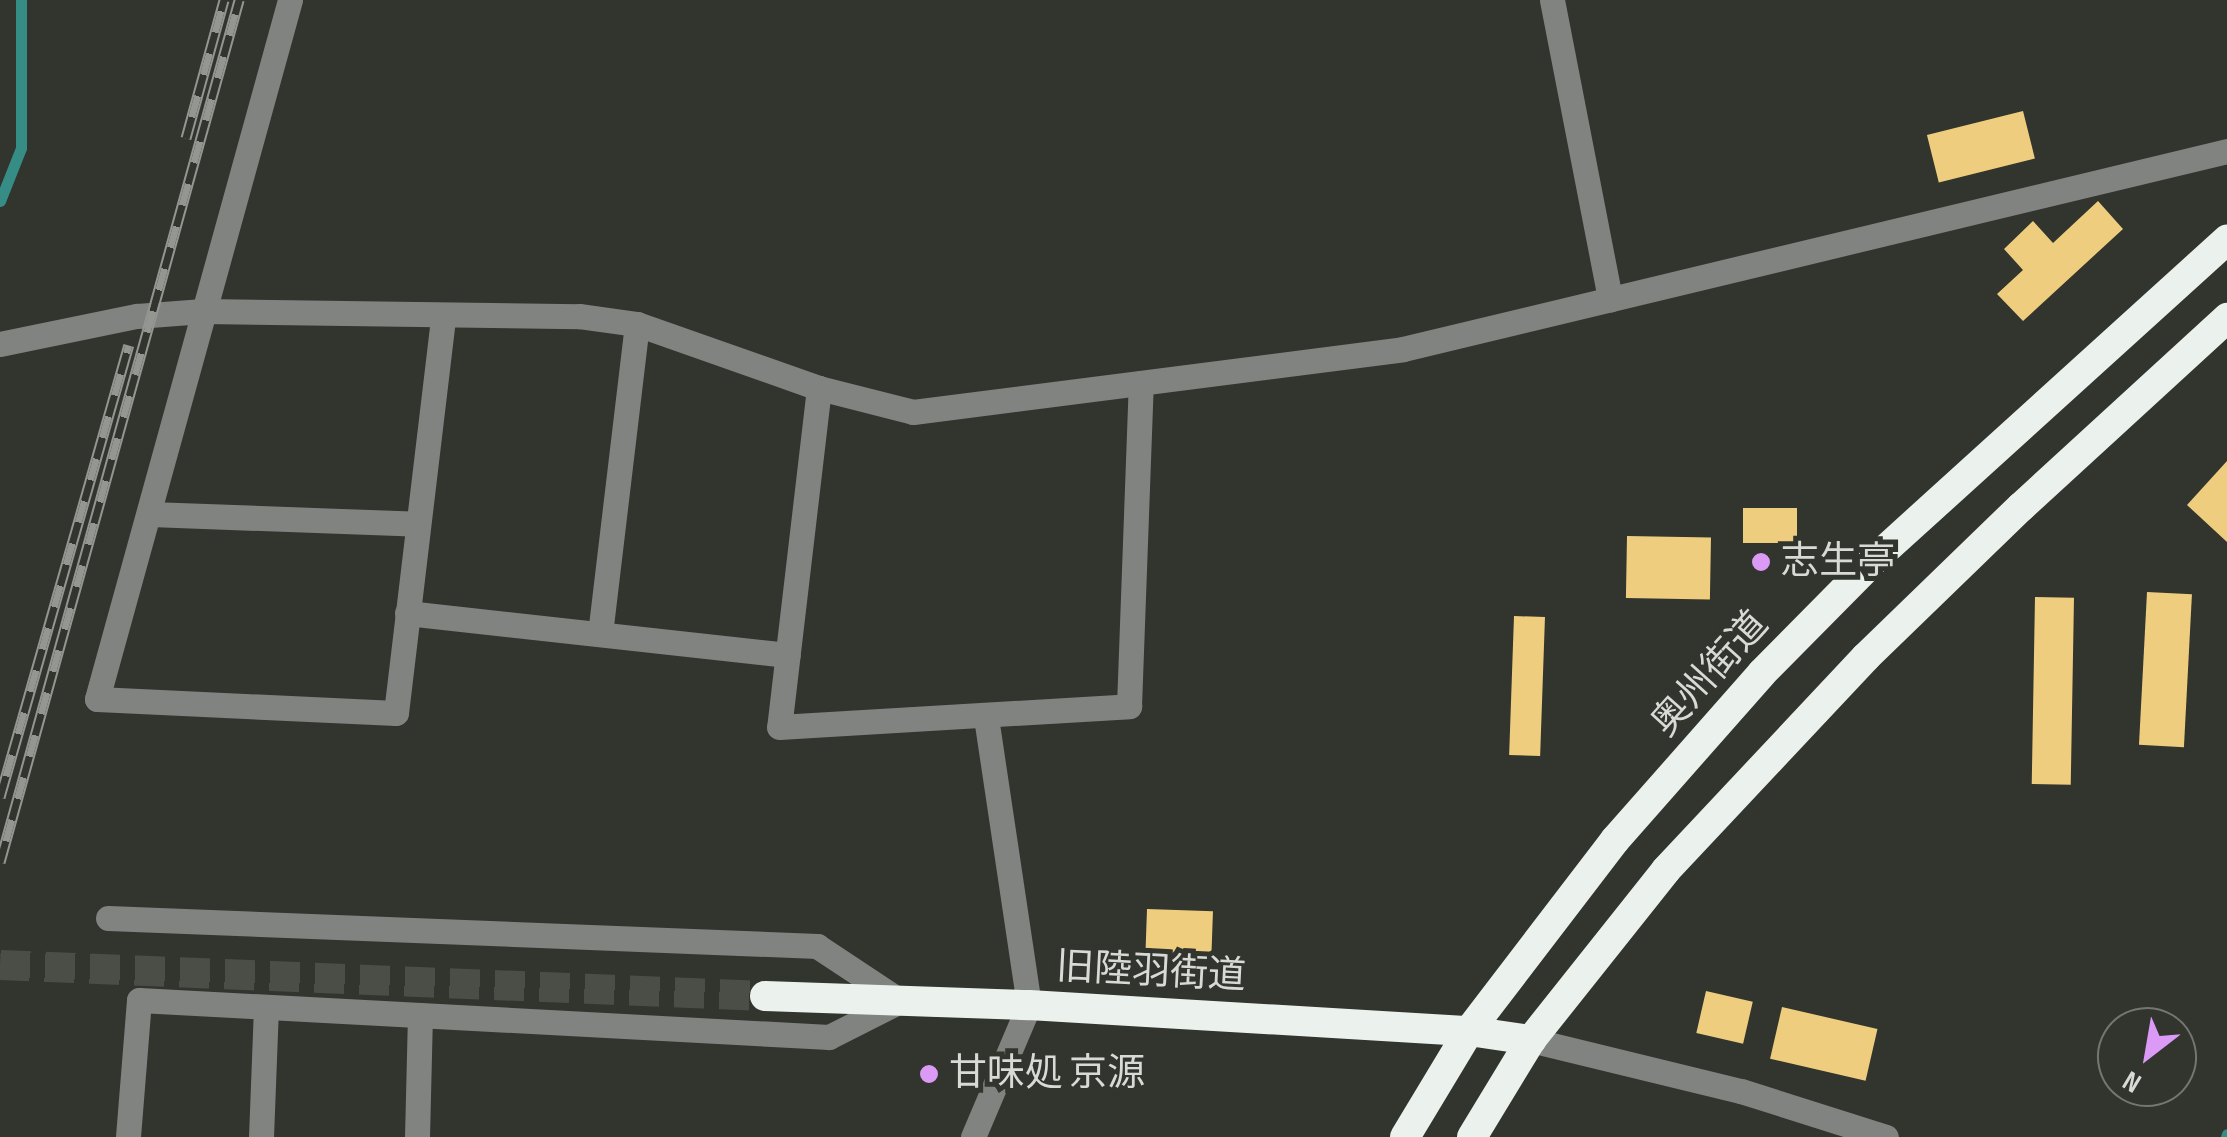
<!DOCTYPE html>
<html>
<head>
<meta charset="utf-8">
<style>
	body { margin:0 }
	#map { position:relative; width:2227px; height:1137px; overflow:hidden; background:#32342e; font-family:"Sofia Sans Condensed","Noto Sans JP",sans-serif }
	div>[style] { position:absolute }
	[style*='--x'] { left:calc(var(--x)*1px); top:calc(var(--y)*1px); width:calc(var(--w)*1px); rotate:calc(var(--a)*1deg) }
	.stream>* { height:11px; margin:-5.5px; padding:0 5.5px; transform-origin:5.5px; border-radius:5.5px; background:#358d86 }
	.building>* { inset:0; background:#eece7e; transform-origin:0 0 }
	.highway-tunnel>* { height:30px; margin-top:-15px; transform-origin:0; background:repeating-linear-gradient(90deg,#4b4d47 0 30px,transparent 0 45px) }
	.minor>* { height:25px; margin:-12.5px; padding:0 12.5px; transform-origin:12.5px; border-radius:12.5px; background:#808380 }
	.highway>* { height:30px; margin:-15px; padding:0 15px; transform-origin:15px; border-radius:15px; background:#ebf2ed }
	.rail>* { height:11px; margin-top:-5.5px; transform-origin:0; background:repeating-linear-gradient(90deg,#32342e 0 22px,#949691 0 44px); box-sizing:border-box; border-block:2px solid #949691 }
	.dots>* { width:28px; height:28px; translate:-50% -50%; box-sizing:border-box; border:5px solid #32342e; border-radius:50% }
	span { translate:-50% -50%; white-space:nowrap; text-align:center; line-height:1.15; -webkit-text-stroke:10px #32342e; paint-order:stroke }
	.poi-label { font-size:38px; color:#d8dad6 }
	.left { translate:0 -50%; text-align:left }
	.street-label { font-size:38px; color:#d8dad6 }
	.north { position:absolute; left:2097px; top:1007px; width:100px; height:100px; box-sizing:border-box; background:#32342e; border:2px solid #747671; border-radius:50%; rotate:211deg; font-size:28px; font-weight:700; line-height:40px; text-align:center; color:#d8dad6 }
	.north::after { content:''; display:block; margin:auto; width:35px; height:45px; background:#da9af6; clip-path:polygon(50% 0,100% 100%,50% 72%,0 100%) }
</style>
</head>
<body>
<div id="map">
	<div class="stream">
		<div style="--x:0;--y:201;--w:57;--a:-68.4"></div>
		<div style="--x:21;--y:148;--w:148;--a:-90"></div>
		<div style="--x:2226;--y:1137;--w:3;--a:-72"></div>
	</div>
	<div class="building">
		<div style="left:2023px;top:111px;width:49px;height:99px;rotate:76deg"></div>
		<div style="clip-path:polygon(2098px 201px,2123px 229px,2023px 321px,1997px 294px,2023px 270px,2004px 249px,2033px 221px,2053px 243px)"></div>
		<div style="clip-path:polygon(2227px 461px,2227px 542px,2187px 505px)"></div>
		<div style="left:1743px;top:508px;width:54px;height:35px"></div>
		<div style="left:1627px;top:536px;width:84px;height:62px;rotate:1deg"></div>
		<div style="left:2147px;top:592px;width:45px;height:153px;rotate:3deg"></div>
		<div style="left:2035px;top:597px;width:39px;height:187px;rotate:1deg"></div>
		<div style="left:1514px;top:616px;width:31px;height:139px;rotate:2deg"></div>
		<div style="left:1147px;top:909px;width:66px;height:50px;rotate:2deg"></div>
		<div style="left:1706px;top:991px;width:48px;height:43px;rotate:13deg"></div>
		<div style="left:1782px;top:1007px;width:98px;height:53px;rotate:13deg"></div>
	</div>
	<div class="highway-tunnel">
		<div style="--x:0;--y:965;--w:766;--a:2.32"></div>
	</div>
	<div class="minor">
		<div style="--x:290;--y:0;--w:725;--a:105.44"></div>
		<div style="--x:97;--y:699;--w:299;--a:2.7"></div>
		<div style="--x:396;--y:713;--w:399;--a:-83.2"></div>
		<div style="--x:1552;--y:0;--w:305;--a:79"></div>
		<div style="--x:0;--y:344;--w:140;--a:-11.6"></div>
		<div style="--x:137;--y:316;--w:66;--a:-4.3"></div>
		<div style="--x:203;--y:311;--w:376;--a:0.8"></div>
		<div style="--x:579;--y:316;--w:59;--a:7.9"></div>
		<div style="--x:637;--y:324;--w:193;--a:19.4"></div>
		<div style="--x:819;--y:388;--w:97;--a:14.3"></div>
		<div style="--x:913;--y:412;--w:494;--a:-7.3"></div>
		<div style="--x:1403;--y:349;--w:847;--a:-13.51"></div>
		<div style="--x:819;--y:388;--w:341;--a:96.7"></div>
		<div style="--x:779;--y:727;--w:351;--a:-3.4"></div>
		<div style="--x:1129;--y:706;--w:323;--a:-87.9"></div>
		<div style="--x:150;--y:514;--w:268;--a:2.1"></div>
		<div style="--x:407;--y:613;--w:383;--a:6.3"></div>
		<div style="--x:600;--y:634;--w:312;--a:-83.2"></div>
		<div style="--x:108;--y:918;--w:710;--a:2.26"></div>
		<div style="--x:817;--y:946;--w:100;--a:33.5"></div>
		<div style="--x:900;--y:1001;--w:80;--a:153.1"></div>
		<div style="--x:829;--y:1037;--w:691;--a:-176.93"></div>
		<div style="--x:139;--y:1000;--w:137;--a:94.6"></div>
		<div style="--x:1531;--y:1040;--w:216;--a:13.7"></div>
		<div style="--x:1741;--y:1091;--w:152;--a:17.6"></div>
		<div style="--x:261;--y:1137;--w:130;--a:-87.8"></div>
		<div style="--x:417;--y:1137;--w:122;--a:-88.6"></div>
		<div style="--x:973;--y:1137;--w:143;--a:-67"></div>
		<div style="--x:1029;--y:1005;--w:292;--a:-98.5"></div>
	</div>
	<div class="highway">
		<div style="--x:765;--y:996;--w:264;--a:2"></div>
		<div style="--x:1029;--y:1005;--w:441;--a:3.4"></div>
		<div style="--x:1469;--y:1031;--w:63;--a:8.3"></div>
		<div style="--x:1405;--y:1137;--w:124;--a:-58.9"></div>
		<div style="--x:1469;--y:1031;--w:240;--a:-52.6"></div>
		<div style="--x:1615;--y:840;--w:222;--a:-48.6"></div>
		<div style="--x:1762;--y:673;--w:162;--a:-45.3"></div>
		<div style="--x:1876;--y:558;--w:474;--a:-42.2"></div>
		<div style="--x:1472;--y:1137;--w:114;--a:-58.7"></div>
		<div style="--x:1531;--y:1040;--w:217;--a:-51.5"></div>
		<div style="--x:1666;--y:870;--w:292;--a:-46.8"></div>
		<div style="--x:1866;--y:657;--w:216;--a:-44.1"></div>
		<div style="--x:2021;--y:507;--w:280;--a:-42.5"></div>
	</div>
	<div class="rail">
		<div style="--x:186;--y:138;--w:143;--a:-74.6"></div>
		<div style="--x:0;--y:797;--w:470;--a:-74.1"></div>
		<div style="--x:0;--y:862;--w:895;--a:-74.5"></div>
	</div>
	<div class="dots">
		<div style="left:1761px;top:562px;background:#da9af6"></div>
		<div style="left:929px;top:1074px;background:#da9af6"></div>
	</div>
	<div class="poi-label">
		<span class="left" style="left:1781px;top:562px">志生亭</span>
		<span class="left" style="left:949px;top:1074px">甘味処 京源</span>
	</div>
	<div class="street-label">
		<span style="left:1710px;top:674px;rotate:-48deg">奥州街道</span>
		<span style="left:1151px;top:972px;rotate:3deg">旧陸羽街道</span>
	</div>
	<div class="north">N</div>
</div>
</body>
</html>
